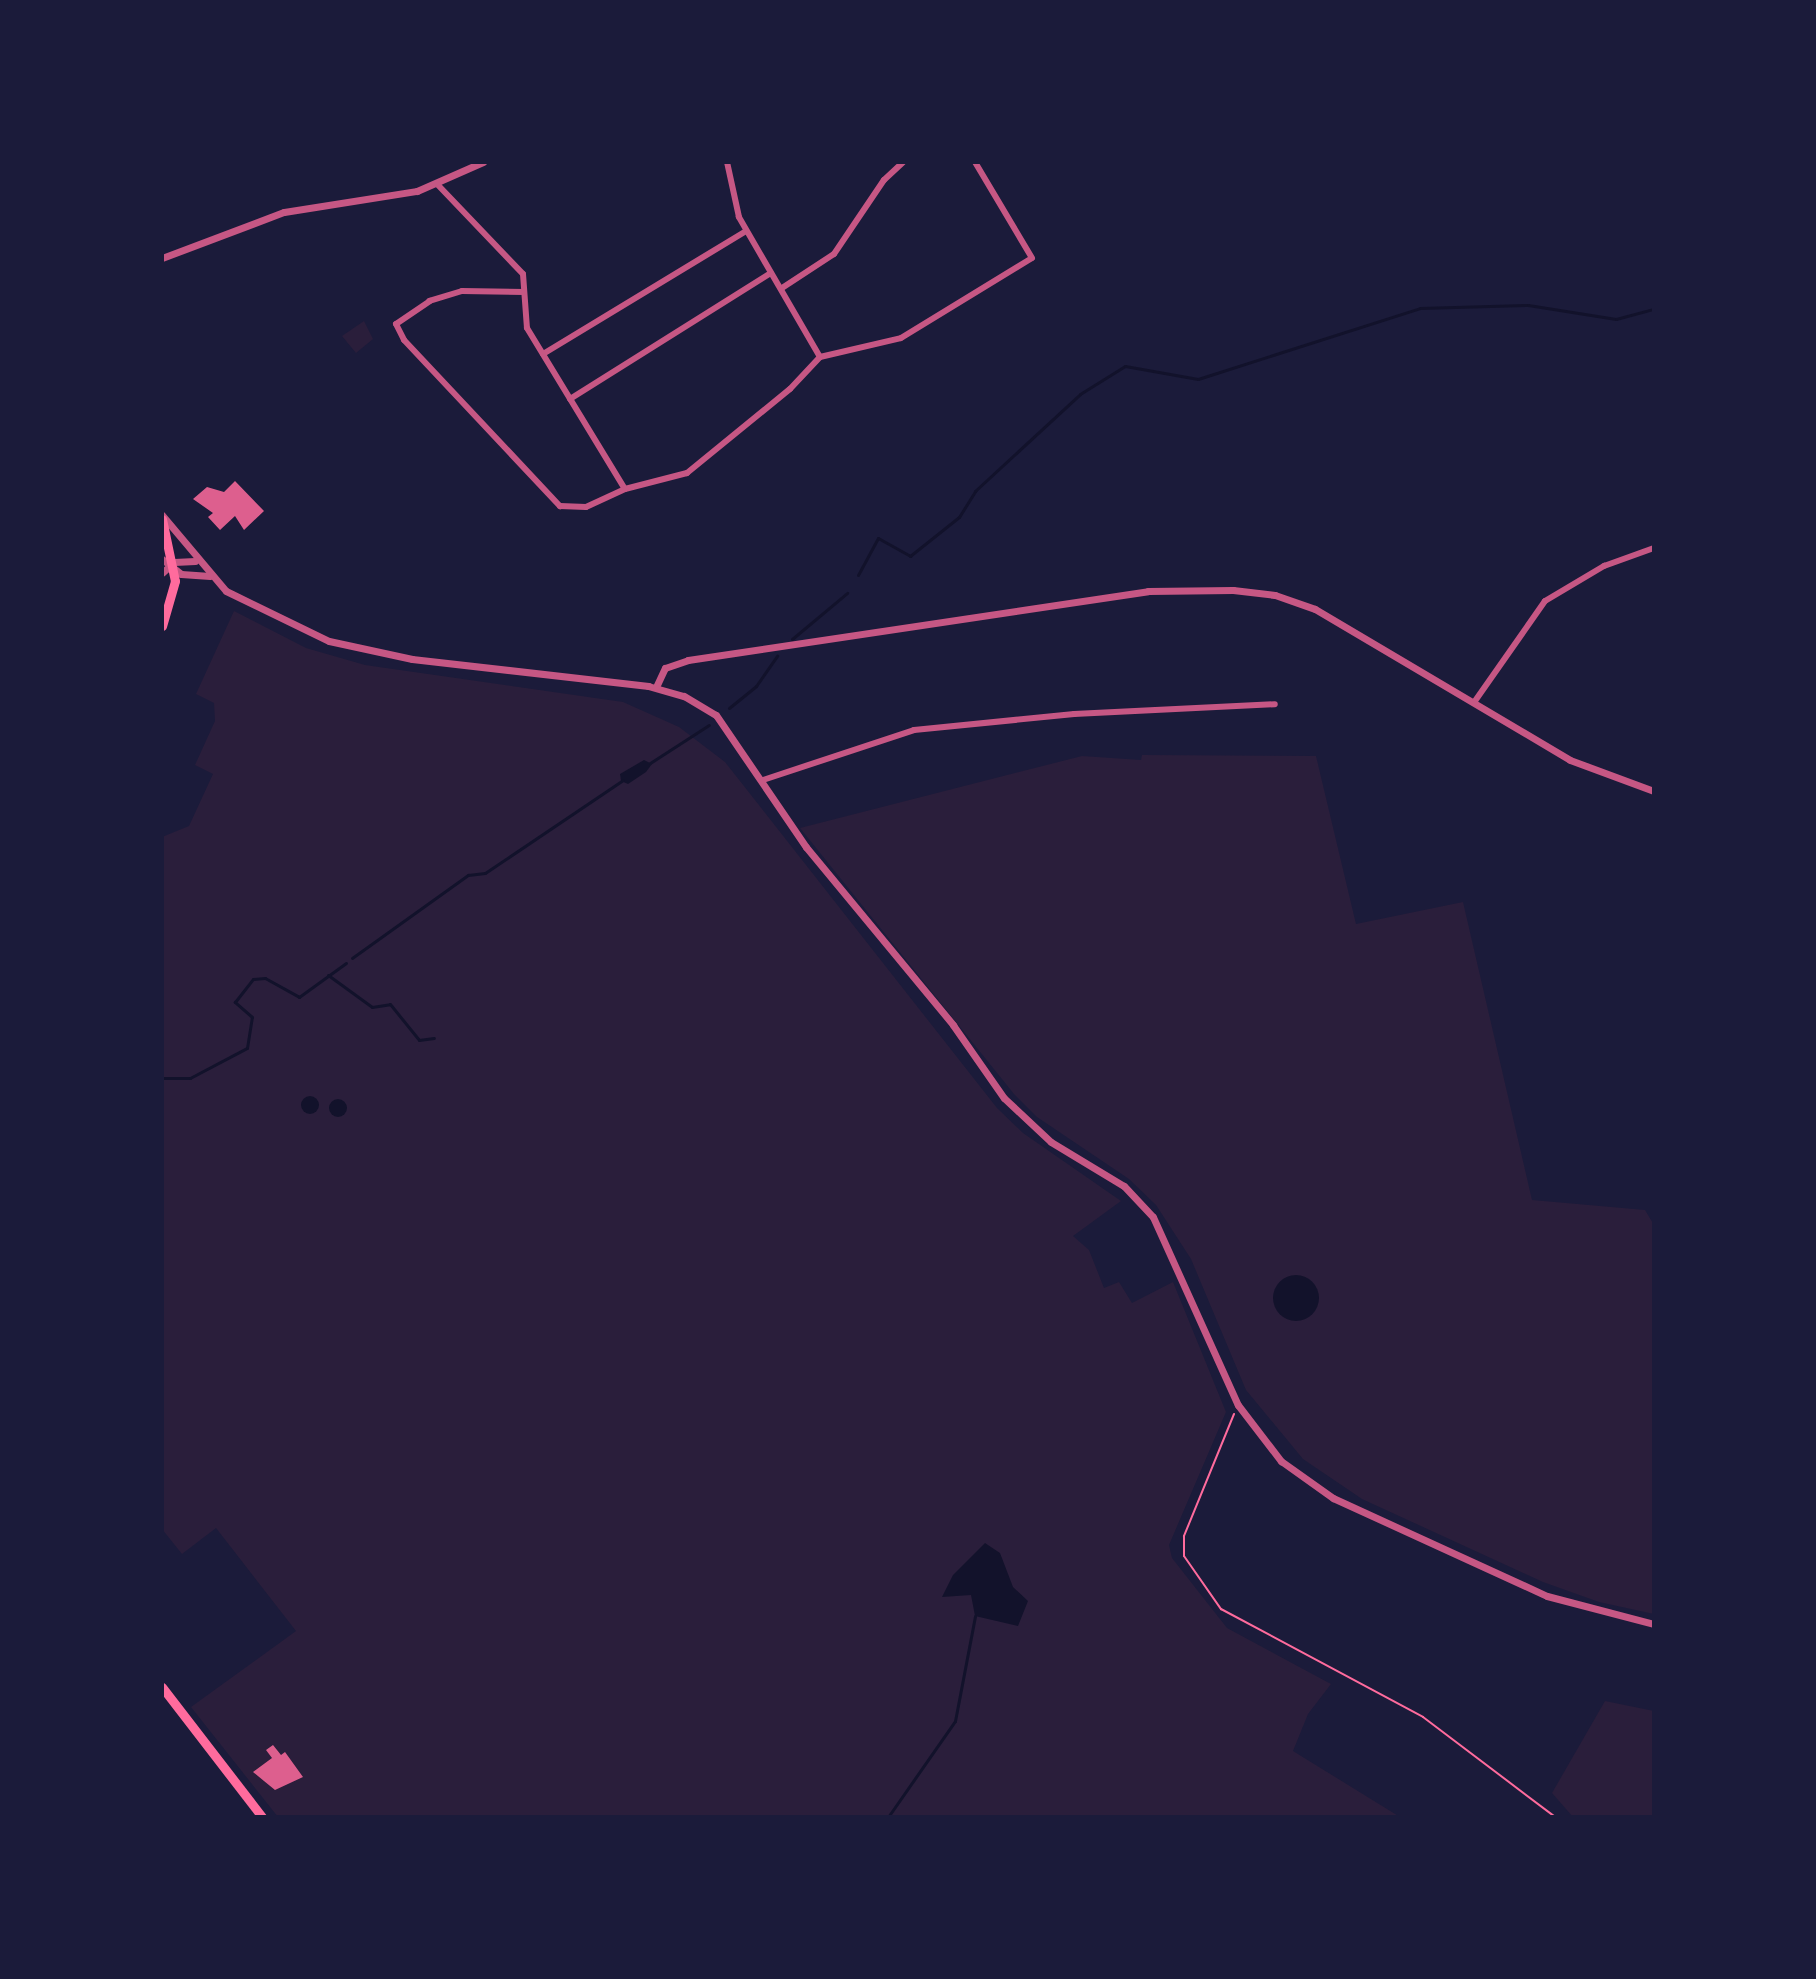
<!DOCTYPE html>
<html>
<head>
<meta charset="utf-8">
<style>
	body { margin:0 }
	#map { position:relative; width:1816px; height:1979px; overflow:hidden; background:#1b1b3a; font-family:"Zilla Slab",serif }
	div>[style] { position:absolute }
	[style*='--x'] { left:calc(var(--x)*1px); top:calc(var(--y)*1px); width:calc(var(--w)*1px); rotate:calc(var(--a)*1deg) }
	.green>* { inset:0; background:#2a1e3b }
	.water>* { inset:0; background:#12122b }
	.round { border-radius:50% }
	.stream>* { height:3px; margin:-1.5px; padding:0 1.5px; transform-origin:1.5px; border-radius:1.5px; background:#12122b }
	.building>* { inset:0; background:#dd5f8e }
	.path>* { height:2px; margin:-1px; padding:0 1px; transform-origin:1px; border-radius:1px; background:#ff6b9d }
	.minor>* { height:6px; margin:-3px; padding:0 3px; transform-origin:3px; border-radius:3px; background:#c65784 }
	.tertiary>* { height:7px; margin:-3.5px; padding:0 3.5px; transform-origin:3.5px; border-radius:3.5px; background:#c65784 }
	.primary>* { height:9px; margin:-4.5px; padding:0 4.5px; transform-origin:4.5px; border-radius:4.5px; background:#ff6b9d }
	span { translate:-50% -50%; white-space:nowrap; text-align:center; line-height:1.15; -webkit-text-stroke:6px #1b1b3a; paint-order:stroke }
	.frame { position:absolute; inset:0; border:164px solid #1b1b3a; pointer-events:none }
</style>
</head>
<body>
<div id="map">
	<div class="green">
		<div style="clip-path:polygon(364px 321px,373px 339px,356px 353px,342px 336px)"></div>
		<div style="clip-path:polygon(234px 611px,306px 648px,365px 665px,623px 702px,679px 727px,725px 762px,997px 1108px,1023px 1133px,1121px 1201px,1073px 1236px,1089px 1250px,1104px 1288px,1119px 1282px,1132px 1303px,1173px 1282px,1226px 1412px,1169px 1545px,1172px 1558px,1227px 1628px,1331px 1684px,1308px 1714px,1293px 1751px,1400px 1817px,278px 1817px,191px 1707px,296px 1631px,216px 1528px,182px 1554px,162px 1529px,162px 837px,189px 826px,213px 774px,195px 765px,215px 721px,214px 703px,196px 694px)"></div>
		<div style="clip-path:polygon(1142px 755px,1316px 756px,1356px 924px,1463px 902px,1532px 1200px,1645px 1210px,1654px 1225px,1654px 1614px,1599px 1602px,1543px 1582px,1362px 1499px,1303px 1459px,1246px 1390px,1191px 1259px,1156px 1205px,1129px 1179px,1037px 1117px,1014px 1094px,800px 828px,1082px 756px,1141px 760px)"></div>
		<div style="clip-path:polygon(1605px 1701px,1654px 1711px,1654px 1817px,1573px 1817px,1552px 1793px)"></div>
	</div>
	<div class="water">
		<div style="clip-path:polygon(644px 760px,652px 764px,646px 772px,628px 784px,621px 781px,620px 774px)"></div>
		<div class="round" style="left:301px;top:1096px;width:18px;height:18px"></div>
		<div class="round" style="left:329px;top:1099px;width:18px;height:18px"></div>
		<div class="round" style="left:1273px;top:1275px;width:46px;height:46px"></div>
		<div style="clip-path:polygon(985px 1543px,1000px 1553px,1013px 1587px,1028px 1601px,1018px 1626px,975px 1616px,971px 1595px,942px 1597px,953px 1575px)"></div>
	</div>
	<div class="stream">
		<div style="--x:858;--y:575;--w:42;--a:-61.6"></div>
		<div style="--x:878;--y:538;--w:37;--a:29"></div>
		<div style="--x:910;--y:556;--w:63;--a:-38.5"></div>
		<div style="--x:959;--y:517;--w:31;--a:-58"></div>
		<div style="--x:975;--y:491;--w:143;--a:-42.7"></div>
		<div style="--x:1080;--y:394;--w:53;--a:-31.9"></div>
		<div style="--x:1125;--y:366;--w:74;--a:10.1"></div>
		<div style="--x:1198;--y:379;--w:233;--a:-17.7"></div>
		<div style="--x:1420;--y:308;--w:108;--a:-1.6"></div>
		<div style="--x:1528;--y:305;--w:89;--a:9"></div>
		<div style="--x:1616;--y:319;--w:39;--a:-15"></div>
		<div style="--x:792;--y:639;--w:72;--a:-39.9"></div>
		<div style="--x:729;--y:708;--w:35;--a:-39"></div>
		<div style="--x:756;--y:686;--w:37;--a:-55"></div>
		<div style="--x:650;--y:763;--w:70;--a:-32.8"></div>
		<div style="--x:352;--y:958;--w:143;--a:-35.6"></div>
		<div style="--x:468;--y:875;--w:17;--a:-7"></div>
		<div style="--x:485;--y:873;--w:166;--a:-34"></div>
		<div style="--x:328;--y:975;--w:54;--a:36"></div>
		<div style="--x:372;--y:1007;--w:18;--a:-9"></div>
		<div style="--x:390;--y:1004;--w:46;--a:51.1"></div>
		<div style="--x:419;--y:1040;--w:15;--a:-8"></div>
		<div style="--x:162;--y:1078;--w:28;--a:0"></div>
		<div style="--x:190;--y:1078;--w:64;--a:-27.8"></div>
		<div style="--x:247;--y:1048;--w:31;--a:-81"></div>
		<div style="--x:252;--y:1017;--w:23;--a:-139"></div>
		<div style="--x:235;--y:1002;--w:29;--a:-52"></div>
		<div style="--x:253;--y:979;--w:12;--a:-5"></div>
		<div style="--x:265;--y:978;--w:39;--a:29"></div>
		<div style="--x:299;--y:997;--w:58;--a:-35.9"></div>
		<div style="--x:888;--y:1817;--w:117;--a:-55.1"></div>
		<div style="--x:955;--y:1721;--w:107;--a:-79.2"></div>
	</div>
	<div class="building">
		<div style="clip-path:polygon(235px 481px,264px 511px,244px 530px,235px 516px,220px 530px,208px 517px,213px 513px,193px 499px,207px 487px,224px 492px)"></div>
		<div style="clip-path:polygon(273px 1745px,281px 1755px,285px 1752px,303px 1777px,275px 1790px,253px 1772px,272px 1758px,266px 1750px)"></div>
	</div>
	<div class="path">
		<div style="--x:1234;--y:1414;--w:132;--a:112.3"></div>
		<div style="--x:1184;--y:1536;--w:20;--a:90"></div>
		<div style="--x:1184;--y:1556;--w:65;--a:55.1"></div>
		<div style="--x:1221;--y:1609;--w:229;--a:28.1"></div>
		<div style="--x:1423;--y:1717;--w:166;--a:37.1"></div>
	</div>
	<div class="minor">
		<div style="--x:437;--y:184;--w:124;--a:46.3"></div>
		<div style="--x:523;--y:274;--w:54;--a:85.8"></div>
		<div style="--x:527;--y:328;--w:188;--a:58.7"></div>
		<div style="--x:625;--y:489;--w:64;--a:-14.5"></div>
		<div style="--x:687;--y:473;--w:133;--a:-39.2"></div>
		<div style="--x:790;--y:389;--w:44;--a:-46.8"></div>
		<div style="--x:820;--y:357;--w:162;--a:-120.1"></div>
		<div style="--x:739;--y:217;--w:56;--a:-102.3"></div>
		<div style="--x:782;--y:288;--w:62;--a:-33.2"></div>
		<div style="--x:834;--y:254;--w:89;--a:-56"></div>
		<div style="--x:884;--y:180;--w:26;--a:-43"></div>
		<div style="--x:524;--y:292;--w:62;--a:-179.1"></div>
		<div style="--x:462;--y:291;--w:34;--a:163"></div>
		<div style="--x:430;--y:301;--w:41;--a:145.9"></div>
		<div style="--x:396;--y:324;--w:18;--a:63"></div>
		<div style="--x:404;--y:340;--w:228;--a:46.8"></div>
		<div style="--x:560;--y:506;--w:26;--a:2"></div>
		<div style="--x:586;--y:507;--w:43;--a:-24.8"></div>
		<div style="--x:543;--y:354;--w:237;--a:-31.2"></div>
		<div style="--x:820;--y:357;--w:83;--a:-13.2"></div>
		<div style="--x:901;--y:338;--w:153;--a:-31.4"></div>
		<div style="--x:1032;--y:258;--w:112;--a:-120.7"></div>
		<div style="--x:570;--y:399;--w:237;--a:-32.1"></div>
		<div style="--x:1475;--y:701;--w:122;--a:-55"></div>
		<div style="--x:1545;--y:601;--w:69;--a:-30.7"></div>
		<div style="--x:1604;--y:566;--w:53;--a:-19.8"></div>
		<div style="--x:763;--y:780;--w:159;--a:-18.3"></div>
		<div style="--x:914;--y:730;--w:161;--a:-5.7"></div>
		<div style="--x:1074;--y:714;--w:201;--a:-2.8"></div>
	</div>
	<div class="tertiary">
		<div style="--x:162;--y:258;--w:130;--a:-20.7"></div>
		<div style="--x:284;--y:212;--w:135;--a:-9"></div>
		<div style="--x:417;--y:191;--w:72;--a:-23.7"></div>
		<div style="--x:162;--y:515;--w:99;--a:49.9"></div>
		<div style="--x:226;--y:591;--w:114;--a:25.9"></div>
		<div style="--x:329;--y:641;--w:85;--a:12.2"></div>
		<div style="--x:412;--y:659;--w:238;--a:6.5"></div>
		<div style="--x:648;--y:686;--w:37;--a:16"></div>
		<div style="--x:684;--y:696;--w:37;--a:31"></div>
		<div style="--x:716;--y:715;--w:160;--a:55.7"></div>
		<div style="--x:806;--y:847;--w:231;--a:50.4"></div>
		<div style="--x:953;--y:1025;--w:89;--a:55.1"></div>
		<div style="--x:1004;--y:1098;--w:64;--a:43.1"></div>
		<div style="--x:1051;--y:1142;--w:85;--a:31.1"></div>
		<div style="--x:1124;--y:1186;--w:42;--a:46.9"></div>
		<div style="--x:1153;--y:1217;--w:206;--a:65.7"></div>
		<div style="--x:1238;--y:1405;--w:71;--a:52.5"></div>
		<div style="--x:1281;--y:1461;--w:64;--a:35.4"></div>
		<div style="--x:1333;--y:1498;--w:235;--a:24.6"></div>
		<div style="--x:1547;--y:1596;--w:111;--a:14.7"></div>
		<div style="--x:162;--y:559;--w:24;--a:38"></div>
		<div style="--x:181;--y:574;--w:29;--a:4"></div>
		<div style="--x:162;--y:573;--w:16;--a:-43"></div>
		<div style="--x:174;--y:562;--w:21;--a:-3"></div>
		<div style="--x:656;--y:687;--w:21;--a:-65"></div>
		<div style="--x:665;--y:668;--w:24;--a:-19"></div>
		<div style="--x:688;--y:660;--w:465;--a:-8.5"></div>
		<div style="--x:1148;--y:591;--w:85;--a:-0.7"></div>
		<div style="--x:1233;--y:590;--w:42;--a:6.8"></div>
		<div style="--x:1275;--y:595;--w:42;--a:19.3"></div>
		<div style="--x:1315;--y:609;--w:296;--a:30.6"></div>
		<div style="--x:1570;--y:760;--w:90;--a:20.3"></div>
	</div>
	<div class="primary">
		<div style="--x:162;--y:519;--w:63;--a:78.2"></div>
		<div style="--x:175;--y:581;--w:47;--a:106.1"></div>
		<div style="--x:162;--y:1687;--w:164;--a:52.4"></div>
	</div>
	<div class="frame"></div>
</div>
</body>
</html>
